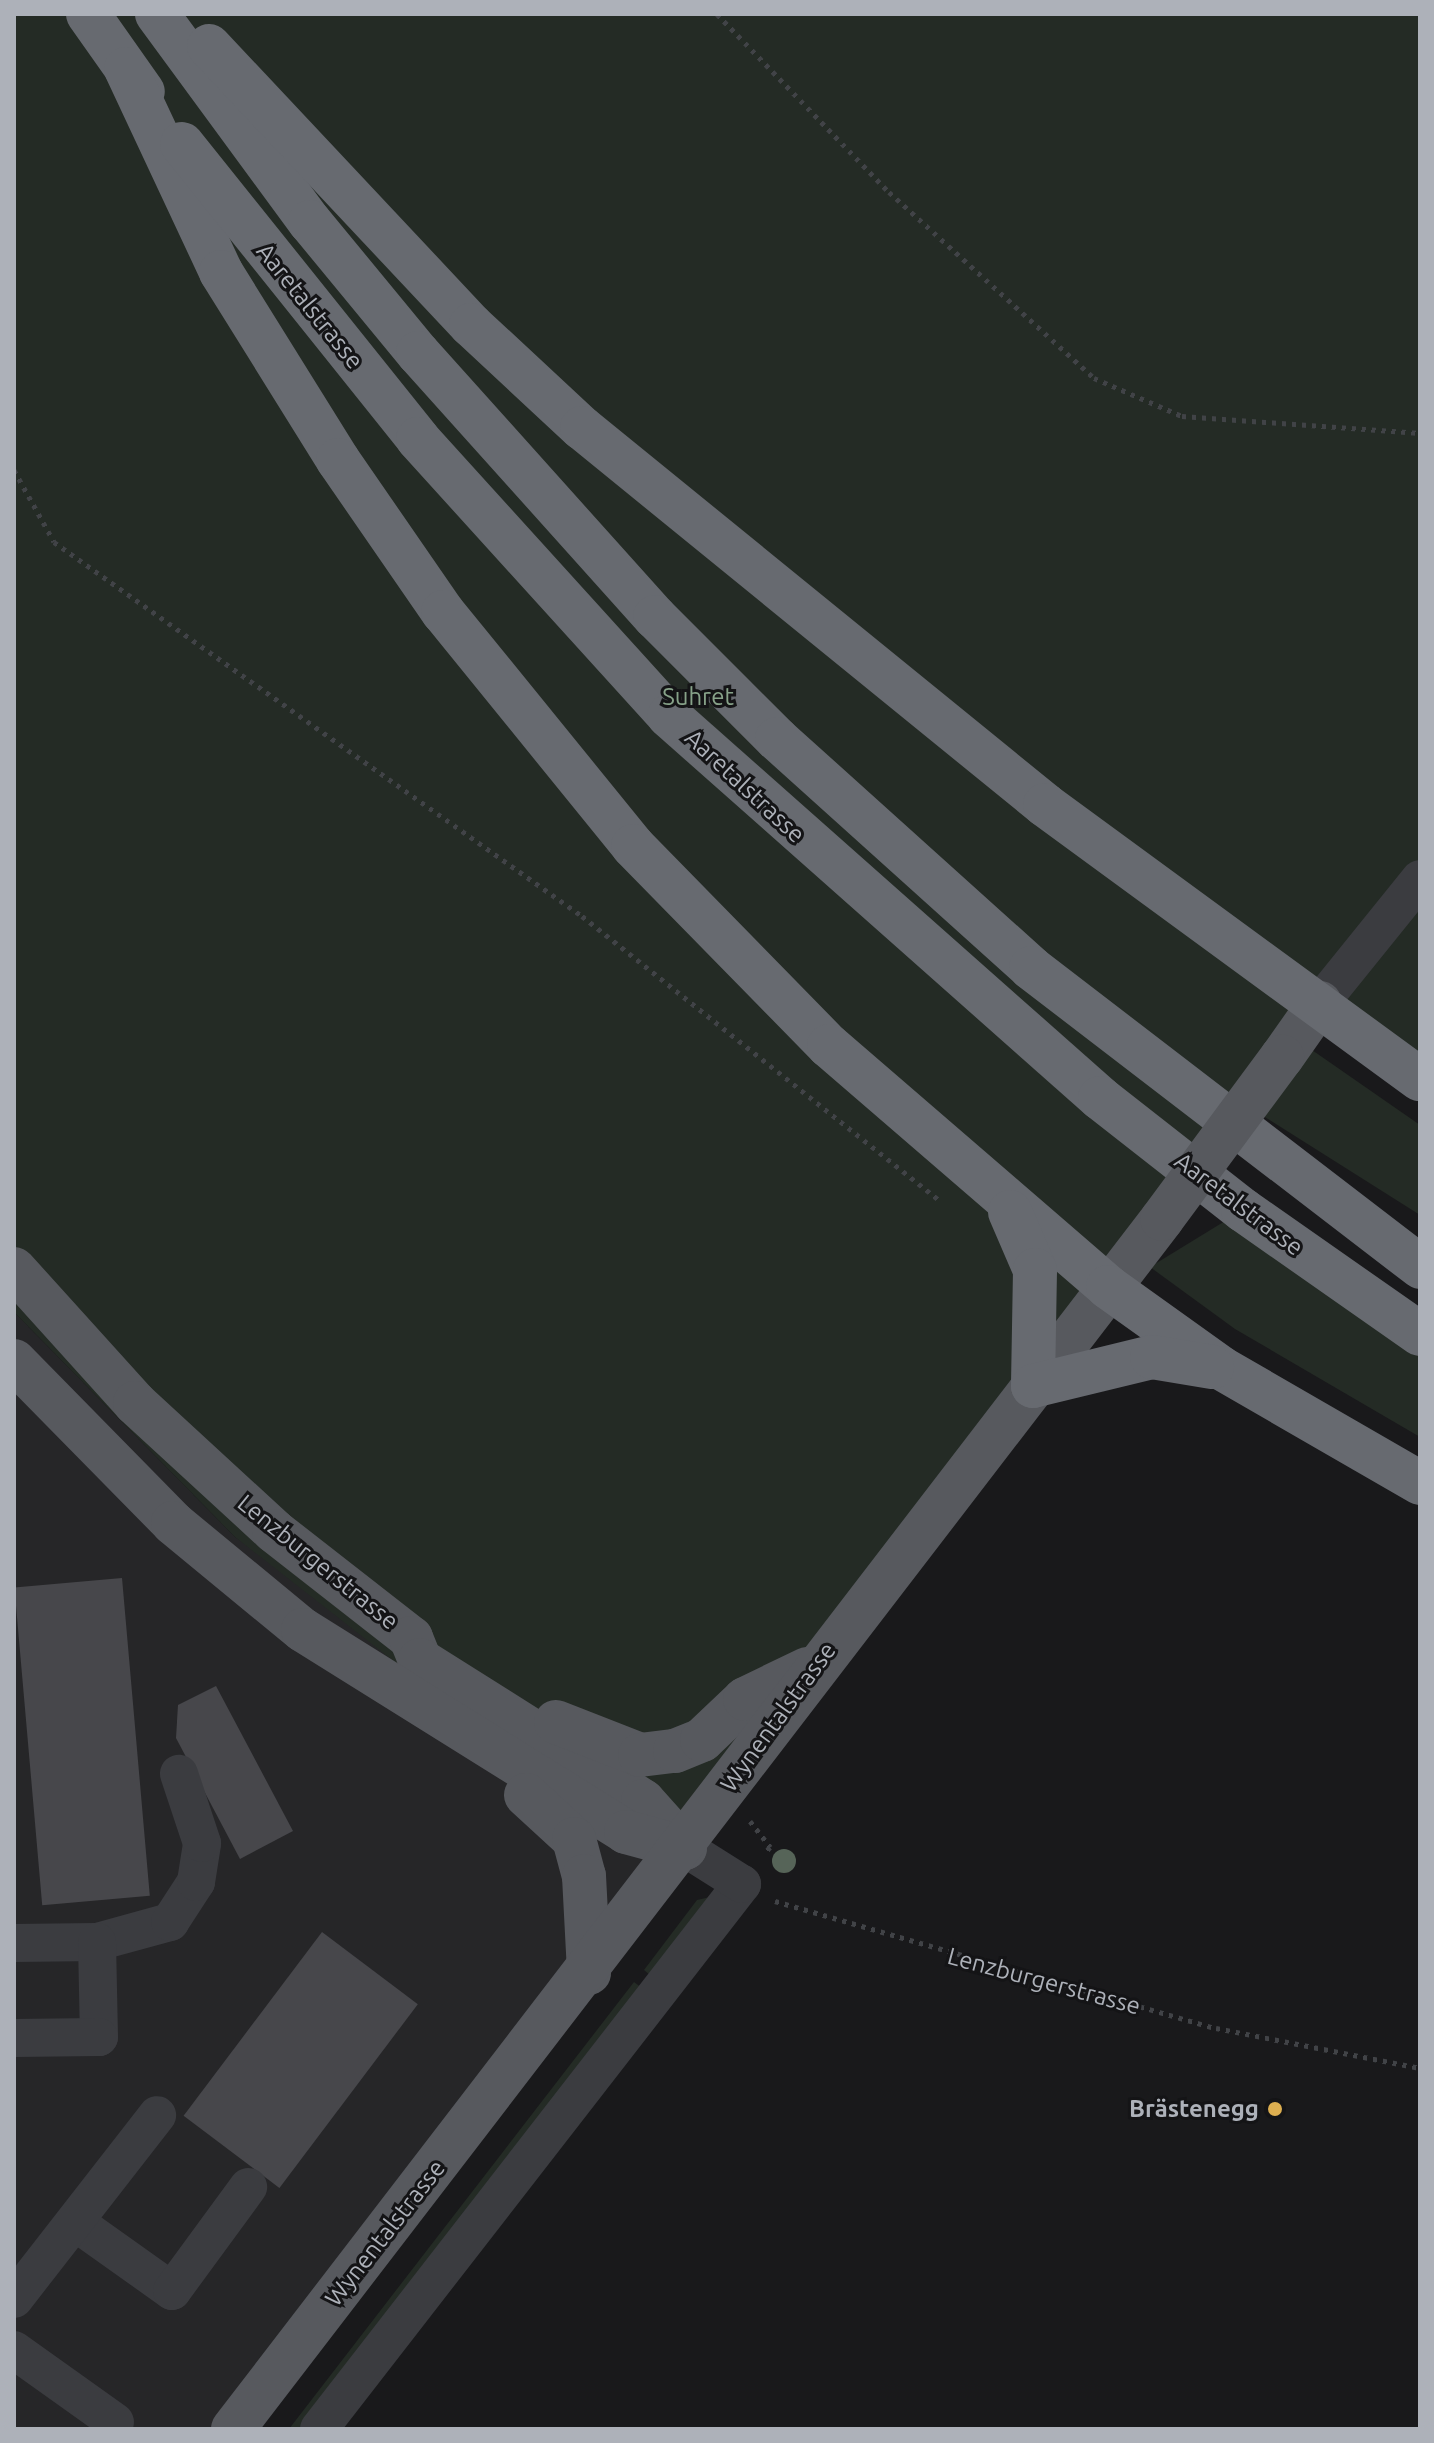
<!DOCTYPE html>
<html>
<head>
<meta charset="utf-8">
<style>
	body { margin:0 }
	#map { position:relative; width:1434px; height:2443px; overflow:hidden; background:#19191b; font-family:Ubuntu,sans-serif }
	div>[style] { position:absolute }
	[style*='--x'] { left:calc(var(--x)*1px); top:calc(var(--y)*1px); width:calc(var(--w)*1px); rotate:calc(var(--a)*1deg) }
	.built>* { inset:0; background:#262628 }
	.green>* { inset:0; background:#242b25 }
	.building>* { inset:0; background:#47474b; transform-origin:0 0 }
	.path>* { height:5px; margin-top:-2.5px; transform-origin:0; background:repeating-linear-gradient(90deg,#414347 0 4px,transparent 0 10px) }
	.minor>* { height:38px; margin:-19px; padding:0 19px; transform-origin:19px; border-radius:19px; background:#3b3c40 }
	.major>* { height:44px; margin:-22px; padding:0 22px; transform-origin:22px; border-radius:22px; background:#57595e }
	.highway>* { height:44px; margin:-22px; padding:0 22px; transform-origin:22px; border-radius:22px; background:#676a70 }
	.major-bridge>* { height:44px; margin:-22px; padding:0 22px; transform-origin:22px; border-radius:22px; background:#57595e }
	.trees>* { width:24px; height:24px; margin:-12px; border-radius:50%; background:#566458 }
	.dots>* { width:22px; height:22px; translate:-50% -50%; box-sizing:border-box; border:4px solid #141416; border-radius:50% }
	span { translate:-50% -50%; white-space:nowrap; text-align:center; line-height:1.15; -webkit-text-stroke:6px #141416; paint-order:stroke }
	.street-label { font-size:24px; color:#adb1b9 }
	.park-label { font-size:24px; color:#87a289 }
	.poi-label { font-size:24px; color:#adb1b9; font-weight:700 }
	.right { translate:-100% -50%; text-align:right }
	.frame { position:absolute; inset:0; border:16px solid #adb1b9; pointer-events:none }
</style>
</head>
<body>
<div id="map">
	<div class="built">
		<div style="clip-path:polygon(14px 1312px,235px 1537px,685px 1848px,233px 2429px,14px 2429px)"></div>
	</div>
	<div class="green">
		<div style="clip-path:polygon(14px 14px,1420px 14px,1420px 1079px,1320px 1004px,685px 1848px,423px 1684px,235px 1537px,14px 1312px)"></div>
		<div style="clip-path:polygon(1312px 1050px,1420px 1125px,1420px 1215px,1260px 1114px)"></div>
		<div style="clip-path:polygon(1243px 1210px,1420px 1334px,1420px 1437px,1235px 1329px,1150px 1267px)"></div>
		<div style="clip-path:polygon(710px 1897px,650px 1975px,644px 1970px,697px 1900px)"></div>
		<div style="clip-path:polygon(634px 1982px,642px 1988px,311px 2429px,289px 2429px)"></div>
	</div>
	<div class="building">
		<div style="left:122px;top:1578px;width:319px;height:108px;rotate:85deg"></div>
		<div style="clip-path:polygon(216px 1686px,293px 1831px,240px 1859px,176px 1738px,178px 1705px)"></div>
		<div style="left:322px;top:1932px;width:120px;height:230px;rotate:37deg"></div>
	</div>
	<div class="path">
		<div style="--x:717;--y:14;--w:248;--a:46"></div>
		<div style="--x:889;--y:192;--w:277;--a:42.2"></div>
		<div style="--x:1094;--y:378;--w:96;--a:23.4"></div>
		<div style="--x:1182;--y:416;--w:239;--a:4.1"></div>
		<div style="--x:14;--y:470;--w:82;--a:60.9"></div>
		<div style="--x:54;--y:542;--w:647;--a:35.31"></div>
		<div style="--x:582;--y:916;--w:458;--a:38.5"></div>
		<div style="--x:750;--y:1821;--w:33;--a:52"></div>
		<div style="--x:770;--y:1847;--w:9;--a:131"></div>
		<div style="--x:775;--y:1901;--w:459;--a:16.1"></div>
		<div style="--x:1216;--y:2028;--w:208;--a:11.1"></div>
	</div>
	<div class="minor">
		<div style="--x:1320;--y:1003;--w:159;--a:-51.1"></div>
		<div style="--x:97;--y:1942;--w:76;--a:-15.3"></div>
		<div style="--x:170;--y:1922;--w:48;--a:-57"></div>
		<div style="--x:196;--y:1882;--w:39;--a:-81"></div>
		<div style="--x:202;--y:1843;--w:73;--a:-108.4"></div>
		<div style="--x:14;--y:1943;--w:83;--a:-0.7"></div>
		<div style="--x:97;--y:1942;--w:95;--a:88.8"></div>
		<div style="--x:99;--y:2037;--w:85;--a:179.3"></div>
		<div style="--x:75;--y:2222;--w:119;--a:35.4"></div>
		<div style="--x:172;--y:2291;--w:129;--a:-53.8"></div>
		<div style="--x:14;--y:2299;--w:233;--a:-52.1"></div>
		<div style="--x:14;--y:2350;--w:124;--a:35.5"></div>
		<div style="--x:319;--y:2429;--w:690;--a:-52.18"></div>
		<div style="--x:742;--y:1884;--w:67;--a:-147.7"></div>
	</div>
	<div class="major">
		<div style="--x:1282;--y:1057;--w:66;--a:-54.9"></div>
		<div style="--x:14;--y:1269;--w:181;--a:47.9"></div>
		<div style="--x:135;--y:1403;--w:189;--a:42.6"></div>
		<div style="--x:274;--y:1531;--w:174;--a:38"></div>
		<div style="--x:411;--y:1638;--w:24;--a:68"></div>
		<div style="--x:420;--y:1660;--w:264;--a:32.3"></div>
		<div style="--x:643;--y:1801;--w:63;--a:48.2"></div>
		<div style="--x:14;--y:1361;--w:227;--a:45.5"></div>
		<div style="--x:173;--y:1523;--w:168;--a:39.5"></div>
		<div style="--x:303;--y:1630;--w:381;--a:32"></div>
		<div style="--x:626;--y:1832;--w:61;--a:15.2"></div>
		<div style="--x:556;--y:1722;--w:90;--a:21.4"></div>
		<div style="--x:640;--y:1755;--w:35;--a:-7"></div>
		<div style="--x:675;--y:1751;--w:29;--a:-22"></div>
		<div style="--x:702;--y:1740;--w:59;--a:-43.6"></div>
		<div style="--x:745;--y:1699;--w:69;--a:-25.8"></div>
		<div style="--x:526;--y:1795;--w:65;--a:42.5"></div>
		<div style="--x:574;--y:1839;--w:38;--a:75"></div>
		<div style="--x:584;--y:1876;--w:97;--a:87"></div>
		<div style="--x:233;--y:2429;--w:1525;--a:-52.48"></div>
	</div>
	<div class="highway">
		<div style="--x:88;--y:14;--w:95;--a:54.8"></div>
		<div style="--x:157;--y:14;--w:258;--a:53.7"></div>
		<div style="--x:310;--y:222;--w:170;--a:50.5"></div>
		<div style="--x:418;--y:353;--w:355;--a:48.1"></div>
		<div style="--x:655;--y:617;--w:173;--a:45"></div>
		<div style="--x:777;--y:739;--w:342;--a:42"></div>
		<div style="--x:1031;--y:968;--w:491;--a:37.5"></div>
		<div style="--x:209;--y:46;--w:383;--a:46.8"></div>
		<div style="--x:471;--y:325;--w:151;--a:42.9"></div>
		<div style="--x:582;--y:428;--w:597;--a:39.15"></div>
		<div style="--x:1045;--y:805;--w:464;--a:36.2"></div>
		<div style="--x:126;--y:69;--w:224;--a:64.9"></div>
		<div style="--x:221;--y:272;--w:221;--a:58.1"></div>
		<div style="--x:338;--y:460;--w:185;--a:55.4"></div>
		<div style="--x:443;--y:612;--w:301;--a:50.9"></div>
		<div style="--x:633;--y:846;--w:280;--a:45.6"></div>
		<div style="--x:829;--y:1046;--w:369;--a:40.8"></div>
		<div style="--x:1108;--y:1287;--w:139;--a:35.6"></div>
		<div style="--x:1221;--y:1368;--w:230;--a:30"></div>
		<div style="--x:182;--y:144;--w:378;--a:51.3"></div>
		<div style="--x:418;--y:439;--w:374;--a:47.8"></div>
		<div style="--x:669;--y:716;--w:576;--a:41.55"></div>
		<div style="--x:1100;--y:1098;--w:182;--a:38.1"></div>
		<div style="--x:1243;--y:1210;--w:216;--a:35"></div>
		<div style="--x:1010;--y:1212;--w:63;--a:66.7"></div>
		<div style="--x:1035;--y:1270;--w:116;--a:91"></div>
		<div style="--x:1033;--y:1386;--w:122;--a:-13.7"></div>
		<div style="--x:1152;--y:1357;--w:61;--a:9.5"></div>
	</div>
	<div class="major-bridge">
		<div style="--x:1162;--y:1219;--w:202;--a:-53.5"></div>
	</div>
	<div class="trees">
		<div style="left:784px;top:1861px"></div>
	</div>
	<div class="dots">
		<div style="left:1275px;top:2109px;background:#dcae50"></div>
	</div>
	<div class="street-label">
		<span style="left:310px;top:306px;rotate:51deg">Aaretalstrasse</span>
		<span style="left:745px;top:786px;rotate:43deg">Aaretalstrasse</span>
		<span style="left:1239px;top:1204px;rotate:37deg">Aaretalstrasse</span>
		<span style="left:318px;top:1562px;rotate:39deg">Lenzburgerstrasse</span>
		<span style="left:778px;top:1717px;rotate:-54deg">Wynentalstrasse</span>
		<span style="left:1044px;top:1981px;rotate:15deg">Lenzburgerstrasse</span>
		<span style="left:385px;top:2233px;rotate:-52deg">Wynentalstrasse</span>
	</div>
	<div class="park-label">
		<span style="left:698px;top:697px">Suhret</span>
	</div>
	<div class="poi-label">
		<span class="right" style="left:1259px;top:2109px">Brästenegg</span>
	</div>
	<div class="frame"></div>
</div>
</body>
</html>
